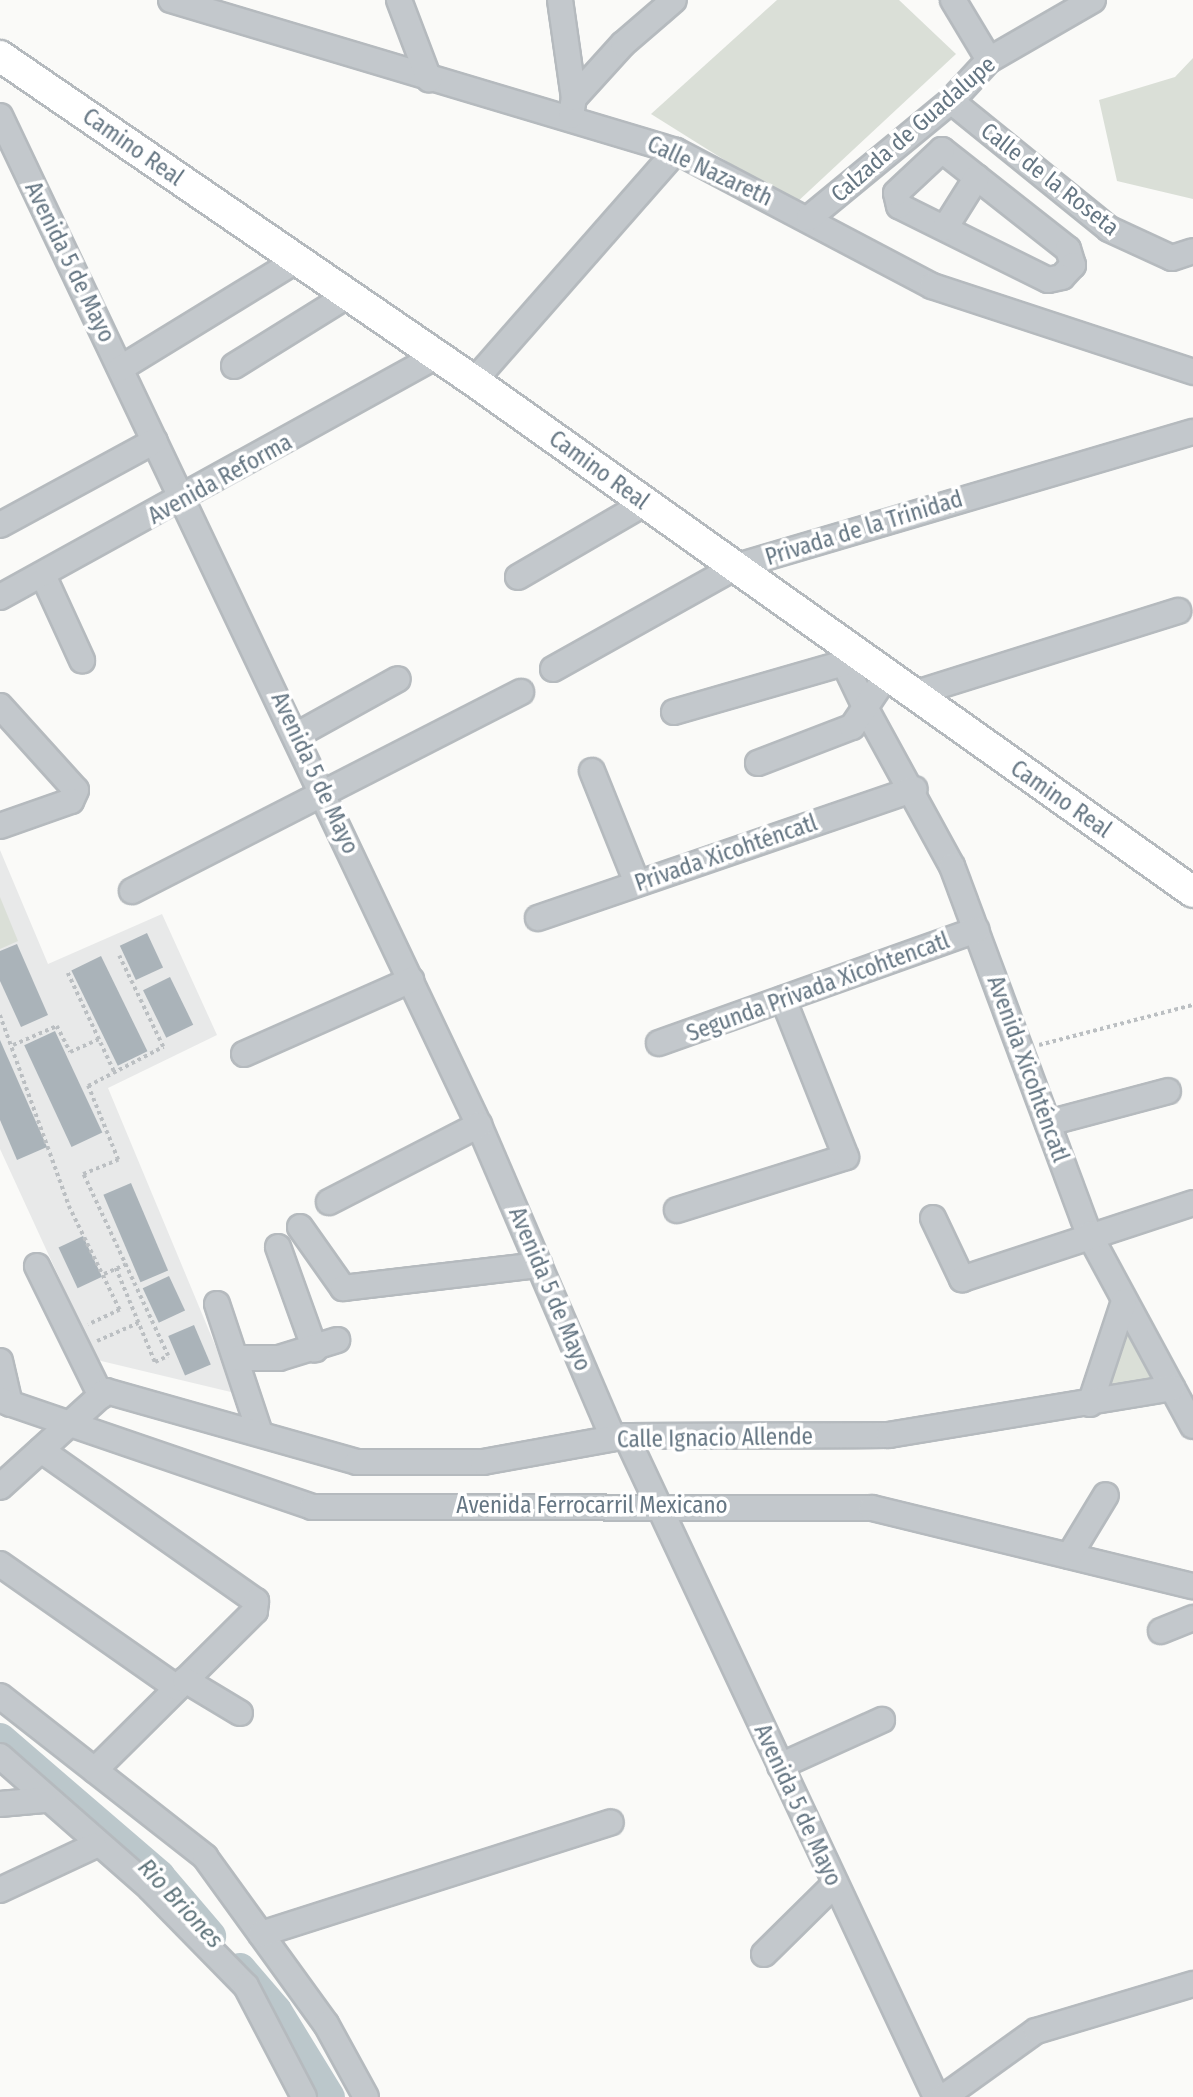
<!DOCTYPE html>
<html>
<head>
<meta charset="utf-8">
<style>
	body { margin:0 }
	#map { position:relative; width:1193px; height:2097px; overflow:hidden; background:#fafaf8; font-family:"Fira Sans Condensed",sans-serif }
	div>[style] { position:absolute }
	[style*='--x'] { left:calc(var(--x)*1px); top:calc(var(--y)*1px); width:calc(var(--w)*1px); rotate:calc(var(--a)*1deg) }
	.built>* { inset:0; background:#e8e9e9 }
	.green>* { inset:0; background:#dadfd7 }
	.river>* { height:32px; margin:-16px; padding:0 16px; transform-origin:16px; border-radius:16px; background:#bbc7cb }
	.building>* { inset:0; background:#aab3b9; transform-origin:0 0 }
	.path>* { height:3.5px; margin-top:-1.75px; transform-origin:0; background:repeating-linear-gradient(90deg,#bbbfc2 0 3.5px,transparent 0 7px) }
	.roads { filter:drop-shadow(2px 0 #b5babe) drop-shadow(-2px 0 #b5babe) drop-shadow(0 2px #b5babe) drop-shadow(0 -2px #b5babe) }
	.minor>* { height:24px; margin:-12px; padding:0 12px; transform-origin:12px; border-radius:12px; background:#c3c8cc }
	.major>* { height:30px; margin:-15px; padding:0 15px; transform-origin:15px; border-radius:15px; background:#fff }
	span { translate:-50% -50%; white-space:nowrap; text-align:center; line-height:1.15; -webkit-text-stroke:7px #fff; paint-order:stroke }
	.street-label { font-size:23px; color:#657683 }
	.water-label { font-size:24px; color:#60757c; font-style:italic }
</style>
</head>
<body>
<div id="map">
	<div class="built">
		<div style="clip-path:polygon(0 850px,48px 964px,162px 914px,217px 1035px,108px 1088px,235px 1393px,97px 1360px,0 1149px)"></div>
	</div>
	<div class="green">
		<div style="clip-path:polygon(777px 0,899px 0,956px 54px,795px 204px,651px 114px)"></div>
		<div style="clip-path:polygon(1193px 58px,1193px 199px,1117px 181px,1099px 100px,1175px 77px)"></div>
		<div style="clip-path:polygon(0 897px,18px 941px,0 949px)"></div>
		<div style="clip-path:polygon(1124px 1322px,1151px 1379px,1100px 1390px)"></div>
	</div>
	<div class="river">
		<div style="--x:0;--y:1739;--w:210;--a:40.7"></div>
		<div style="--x:159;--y:1876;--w:79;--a:49.6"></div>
		<div style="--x:240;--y:1969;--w:55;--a:49.4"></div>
		<div style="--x:276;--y:2011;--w:101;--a:58.4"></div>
	</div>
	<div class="building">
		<div style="left:147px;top:933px;width:38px;height:30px;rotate:65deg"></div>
		<div style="clip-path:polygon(17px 944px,48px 1015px,21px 1027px,0 981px,0 951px)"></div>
		<div style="left:101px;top:956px;width:106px;height:33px;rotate:64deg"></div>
		<div style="left:170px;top:977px;width:53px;height:30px;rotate:64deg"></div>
		<div style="left:55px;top:1031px;width:112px;height:34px;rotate:65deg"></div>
		<div style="clip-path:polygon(0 1040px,47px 1147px,17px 1160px,0 1120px)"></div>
		<div style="left:131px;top:1183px;width:95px;height:30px;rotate:67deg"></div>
		<div style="left:83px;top:1236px;width:45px;height:27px;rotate:65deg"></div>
		<div style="left:169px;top:1276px;width:38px;height:29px;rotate:65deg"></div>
		<div style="left:194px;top:1325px;width:43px;height:28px;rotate:67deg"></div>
	</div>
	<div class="path">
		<div style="--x:68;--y:973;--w:108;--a:64.9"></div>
		<div style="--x:0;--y:1015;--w:203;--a:70.1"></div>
		<div style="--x:69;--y:1206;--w:116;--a:63.9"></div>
		<div style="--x:120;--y:1310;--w:35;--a:155"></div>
		<div style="--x:13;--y:1045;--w:48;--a:-23.4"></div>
		<div style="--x:57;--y:1026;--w:29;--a:63"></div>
		<div style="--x:70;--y:1052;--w:32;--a:-24"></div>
		<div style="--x:1039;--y:1045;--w:159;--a:-14.6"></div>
		<div style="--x:116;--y:1268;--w:102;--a:67.5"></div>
		<div style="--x:155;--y:1362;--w:14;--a:-25"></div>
		<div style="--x:168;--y:1356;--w:201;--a:-115"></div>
		<div style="--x:83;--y:1174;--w:38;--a:-22"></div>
		<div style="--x:118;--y:1160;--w:80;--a:-112.1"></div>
		<div style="--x:88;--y:1086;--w:85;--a:-27.5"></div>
		<div style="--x:163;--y:1047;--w:101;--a:-115.8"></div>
		<div style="--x:104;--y:1274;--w:24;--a:-24"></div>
		<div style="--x:97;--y:1341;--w:45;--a:-23.7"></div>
	</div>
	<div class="roads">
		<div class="minor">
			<div style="--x:171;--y:0;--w:527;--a:16.65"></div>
			<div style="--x:676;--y:151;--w:289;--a:27.8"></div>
			<div style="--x:932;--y:286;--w:275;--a:18.2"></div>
			<div style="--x:399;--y:0;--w:85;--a:69.2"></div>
			<div style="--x:560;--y:0;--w:99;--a:81.9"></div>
			<div style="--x:953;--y:0;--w:70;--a:59"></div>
			<div style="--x:951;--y:101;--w:203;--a:39"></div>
			<div style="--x:1109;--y:229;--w:69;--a:24.7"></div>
			<div style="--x:1172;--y:258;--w:22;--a:-18"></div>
			<div style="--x:0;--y:116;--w:1117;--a:64.61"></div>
			<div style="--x:479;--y:1125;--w:340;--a:66.8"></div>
			<div style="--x:571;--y:116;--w:18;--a:-81"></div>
			<div style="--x:574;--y:98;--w:73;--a:-47.8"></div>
			<div style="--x:623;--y:44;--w:67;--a:-40.8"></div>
			<div style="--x:942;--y:150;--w:160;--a:38.2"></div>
			<div style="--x:1068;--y:249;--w:17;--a:73"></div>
			<div style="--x:1073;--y:265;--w:16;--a:133"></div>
			<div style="--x:1062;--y:277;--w:14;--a:168"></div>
			<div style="--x:1048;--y:280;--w:166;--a:-153.6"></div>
			<div style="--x:899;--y:206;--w:13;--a:-103"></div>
			<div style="--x:896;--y:193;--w:63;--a:-43.1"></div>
			<div style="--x:809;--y:218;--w:184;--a:-39.5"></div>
			<div style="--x:951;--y:101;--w:56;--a:-47.2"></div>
			<div style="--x:989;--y:60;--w:120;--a:-30"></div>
			<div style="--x:945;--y:228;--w:60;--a:-57.9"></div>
			<div style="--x:234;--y:366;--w:134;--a:-31.9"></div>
			<div style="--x:121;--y:368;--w:206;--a:-31.5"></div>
			<div style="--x:474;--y:381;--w:306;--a:-48.7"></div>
			<div style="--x:0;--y:525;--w:176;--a:-28.5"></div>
			<div style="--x:43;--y:575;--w:94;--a:65.4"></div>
			<div style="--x:518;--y:577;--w:147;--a:-30.2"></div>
			<div style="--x:0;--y:597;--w:499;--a:-28.9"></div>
			<div style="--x:843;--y:644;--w:19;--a:87"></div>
			<div style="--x:844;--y:663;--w:53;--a:64.4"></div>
			<div style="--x:867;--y:711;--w:177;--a:61.3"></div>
			<div style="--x:952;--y:866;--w:393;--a:69.6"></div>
			<div style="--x:1089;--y:1234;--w:218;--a:61.6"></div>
			<div style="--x:553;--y:669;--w:211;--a:-29.2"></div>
			<div style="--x:737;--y:566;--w:475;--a:-16.4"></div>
			<div style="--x:913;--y:694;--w:278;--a:-17.4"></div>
			<div style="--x:0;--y:706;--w:113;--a:47.9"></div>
			<div style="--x:76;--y:790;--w:12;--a:114"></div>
			<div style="--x:71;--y:801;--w:75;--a:160.6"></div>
			<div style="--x:674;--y:712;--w:177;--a:-16.1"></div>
			<div style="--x:297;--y:735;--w:115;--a:-29"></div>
			<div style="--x:758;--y:763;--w:101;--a:-21"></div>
			<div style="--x:852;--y:727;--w:63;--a:-56.1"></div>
			<div style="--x:592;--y:771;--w:121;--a:68.1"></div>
			<div style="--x:132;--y:891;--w:437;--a:-27.1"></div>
			<div style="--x:538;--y:918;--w:398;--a:-18.9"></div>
			<div style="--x:659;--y:1043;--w:337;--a:-19.6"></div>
			<div style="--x:244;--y:1054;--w:183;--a:-23.9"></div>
			<div style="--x:1048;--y:1123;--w:124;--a:-14.9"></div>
			<div style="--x:329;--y:1202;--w:169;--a:-27.2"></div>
			<div style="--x:677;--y:1210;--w:177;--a:-17.4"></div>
			<div style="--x:846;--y:1157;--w:170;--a:-111.7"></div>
			<div style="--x:933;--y:1218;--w:68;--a:64.6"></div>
			<div style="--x:962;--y:1279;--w:243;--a:-18.2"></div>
			<div style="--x:300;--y:1227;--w:75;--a:54.8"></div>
			<div style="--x:343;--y:1288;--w:198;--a:-6.7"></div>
			<div style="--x:278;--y:1247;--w:109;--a:70.2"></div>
			<div style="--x:37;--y:1266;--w:145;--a:63.8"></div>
			<div style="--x:217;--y:1304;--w:136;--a:71.6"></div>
			<div style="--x:238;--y:1358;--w:41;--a:0"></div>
			<div style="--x:279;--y:1358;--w:61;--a:-17.2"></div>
			<div style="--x:0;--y:1361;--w:44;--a:76.9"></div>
			<div style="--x:0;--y:1400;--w:330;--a:18.9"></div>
			<div style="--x:312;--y:1507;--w:560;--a:0.1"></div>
			<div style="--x:872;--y:1508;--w:330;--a:13.7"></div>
			<div style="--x:1090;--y:1404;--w:108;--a:-71.7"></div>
			<div style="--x:626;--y:1436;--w:730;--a:64.87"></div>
			<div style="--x:41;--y:1450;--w:263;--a:35.1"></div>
			<div style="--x:256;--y:1601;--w:10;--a:96"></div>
			<div style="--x:255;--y:1611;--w:226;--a:135.2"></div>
			<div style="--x:0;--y:1487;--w:143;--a:-42.2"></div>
			<div style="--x:106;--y:1391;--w:261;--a:15.8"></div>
			<div style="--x:357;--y:1462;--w:126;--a:0"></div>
			<div style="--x:483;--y:1462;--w:145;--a:-10.3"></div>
			<div style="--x:626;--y:1436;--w:263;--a:-0.2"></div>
			<div style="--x:889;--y:1435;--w:287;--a:-9.4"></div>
			<div style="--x:1069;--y:1556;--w:71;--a:-58.8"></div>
			<div style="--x:0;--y:1564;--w:216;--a:35"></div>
			<div style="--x:1161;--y:1631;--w:35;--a:-22"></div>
			<div style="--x:185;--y:1680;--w:64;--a:31"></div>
			<div style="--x:0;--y:1696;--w:261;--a:38.1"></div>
			<div style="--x:205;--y:1857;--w:206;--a:54.1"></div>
			<div style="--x:326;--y:2024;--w:83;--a:61.3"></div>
			<div style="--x:0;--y:1756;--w:200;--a:41.3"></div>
			<div style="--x:150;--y:1888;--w:137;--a:45.6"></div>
			<div style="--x:246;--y:1986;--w:125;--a:62.4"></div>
			<div style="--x:780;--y:1766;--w:112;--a:-24.3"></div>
			<div style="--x:0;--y:1804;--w:44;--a:-5.2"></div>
			<div style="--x:0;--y:1890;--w:104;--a:-25.1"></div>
			<div style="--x:261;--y:1934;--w:367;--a:-17.7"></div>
			<div style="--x:764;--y:1954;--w:100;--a:-44.6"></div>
			<div style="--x:944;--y:2097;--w:113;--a:-35.7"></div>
			<div style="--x:1036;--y:2031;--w:164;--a:-16.7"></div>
		</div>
		<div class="major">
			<div style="--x:0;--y:56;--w:575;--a:34.44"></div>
			<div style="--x:474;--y:381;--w:882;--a:35.4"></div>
		</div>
	</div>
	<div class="street-label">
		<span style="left:913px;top:129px;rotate:-41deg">Calzada de Guadalupe</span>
		<span style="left:133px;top:147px;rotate:35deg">Camino Real</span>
		<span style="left:710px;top:171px;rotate:25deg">Calle Nazareth</span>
		<span style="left:1050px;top:179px;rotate:38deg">Calle de la Roseta</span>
		<span style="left:70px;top:262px;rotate:64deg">Avenida 5 de Mayo</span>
		<span style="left:599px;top:470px;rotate:36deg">Camino Real</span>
		<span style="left:220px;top:479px;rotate:-29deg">Avenida Reforma</span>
		<span style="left:864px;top:528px;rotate:-17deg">Privada de la Trinidad</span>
		<span style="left:315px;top:773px;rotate:65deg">Avenida 5 de Mayo</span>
		<span style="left:1061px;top:799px;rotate:35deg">Camino Real</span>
		<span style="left:726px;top:853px;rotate:-19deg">Privada Xicohténcatl</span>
		<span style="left:818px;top:987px;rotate:-20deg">Segunda Privada Xicohtencatl</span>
		<span style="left:1028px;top:1069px;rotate:70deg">Avenida Xicohténcatl</span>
		<span style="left:550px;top:1289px;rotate:67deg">Avenida 5 de Mayo</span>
		<span style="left:715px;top:1438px;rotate:-1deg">Calle Ignacio Allende</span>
		<span style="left:592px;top:1505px">Avenida Ferrocarril Mexicano</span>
		<span style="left:798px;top:1805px;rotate:65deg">Avenida 5 de Mayo</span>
	</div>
	<div class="water-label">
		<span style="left:180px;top:1904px;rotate:47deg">Rio Briones</span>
	</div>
</div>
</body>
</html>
